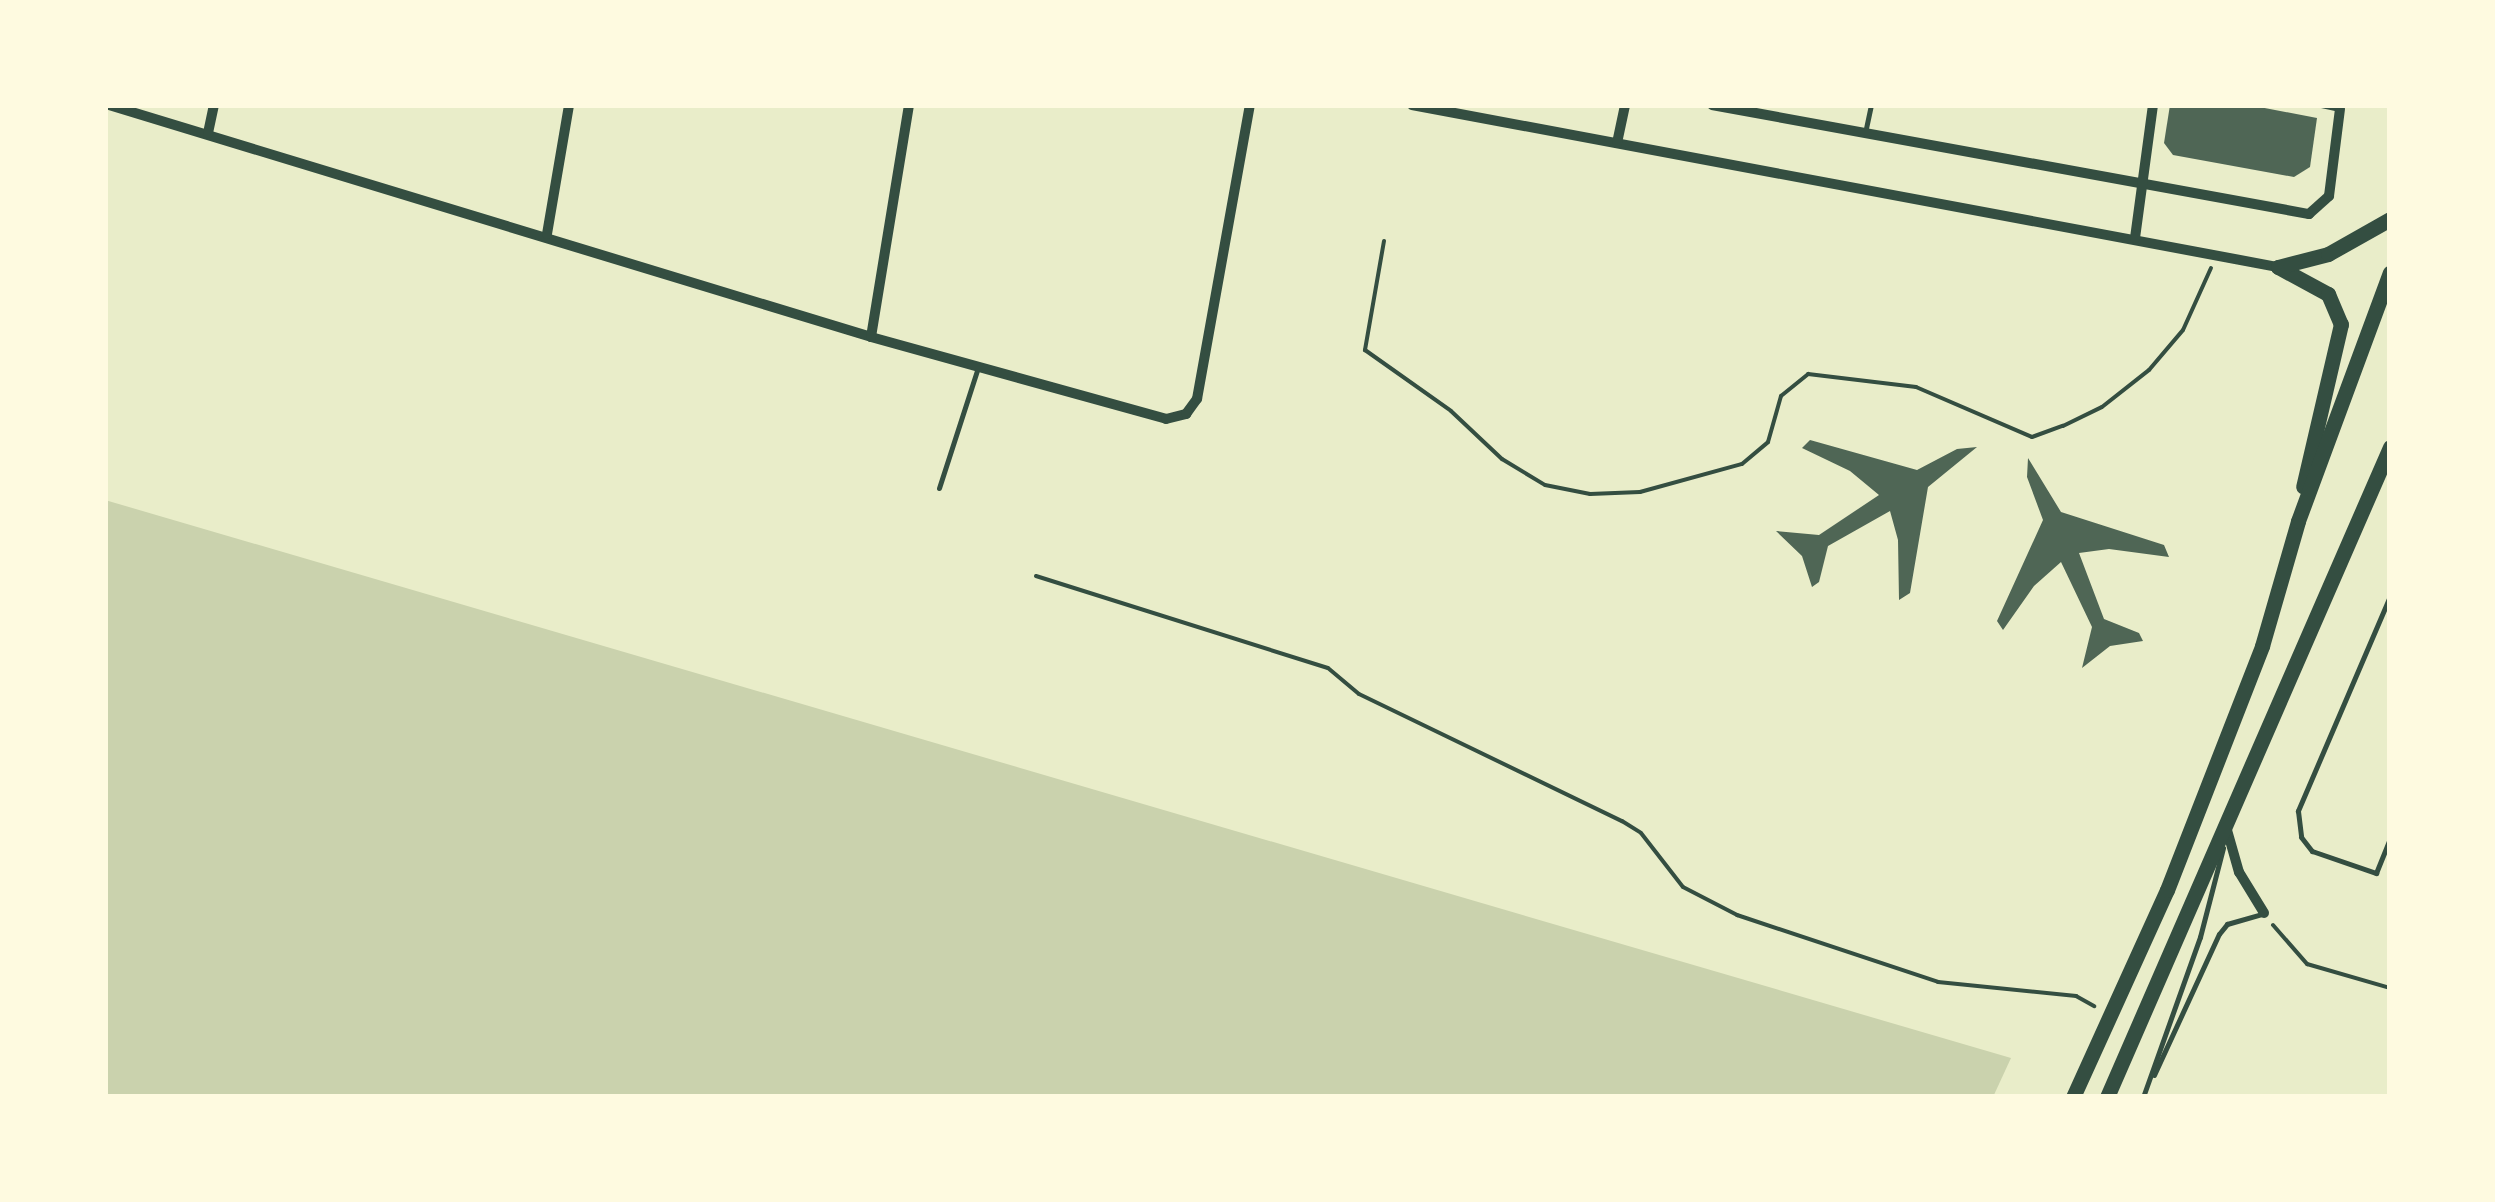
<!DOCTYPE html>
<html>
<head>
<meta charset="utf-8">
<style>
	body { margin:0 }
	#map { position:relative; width:2495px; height:1202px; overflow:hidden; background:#e9edc9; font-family:"Nunito Sans",sans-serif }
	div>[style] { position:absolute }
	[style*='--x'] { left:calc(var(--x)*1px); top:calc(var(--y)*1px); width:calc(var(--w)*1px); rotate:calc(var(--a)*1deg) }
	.green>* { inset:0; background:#cad2ad }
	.building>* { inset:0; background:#4f6655 }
	.path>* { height:4px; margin:-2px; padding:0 2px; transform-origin:2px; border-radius:2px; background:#344e41 }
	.service>* { height:5px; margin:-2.5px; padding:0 2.5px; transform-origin:2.5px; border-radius:2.5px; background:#344e41 }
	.minor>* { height:10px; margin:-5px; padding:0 5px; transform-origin:5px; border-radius:5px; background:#344e41 }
	.primary>* { height:15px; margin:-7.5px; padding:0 7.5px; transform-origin:7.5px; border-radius:7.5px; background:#344e41 }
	span { translate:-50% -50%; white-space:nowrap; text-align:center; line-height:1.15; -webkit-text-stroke:9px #fefae0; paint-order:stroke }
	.frame { position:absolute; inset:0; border:108px solid #fefae0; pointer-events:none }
</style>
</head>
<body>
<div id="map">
	<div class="green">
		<div style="clip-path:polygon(105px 500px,2011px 1058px,1993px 1097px,105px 1097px)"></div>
	</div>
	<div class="building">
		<div style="clip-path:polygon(2170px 105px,2249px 105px,2317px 118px,2310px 167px,2294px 177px,2173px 155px,2164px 143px)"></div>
		<div style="clip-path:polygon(1810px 440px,1917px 470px,1957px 449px,1977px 447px,1928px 487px,1910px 593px,1899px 600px,1898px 540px,1890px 511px,1828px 546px,1819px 582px,1812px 587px,1802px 556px,1776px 531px,1819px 535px,1879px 495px,1850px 471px,1802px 448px)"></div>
		<div style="clip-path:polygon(2028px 458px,2061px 512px,2164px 545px,2169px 557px,2109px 549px,2079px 553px,2104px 619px,2139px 633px,2143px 641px,2110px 646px,2082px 668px,2092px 627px,2061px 562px,2034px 586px,2003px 630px,1997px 621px,2043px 520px,2027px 477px)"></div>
	</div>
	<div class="path">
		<div style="--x:1384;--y:241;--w:111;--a:99.9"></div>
		<div style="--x:1365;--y:350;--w:105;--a:35.3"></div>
		<div style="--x:1451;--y:411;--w:70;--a:43.3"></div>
		<div style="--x:1502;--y:459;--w:50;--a:31.2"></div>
		<div style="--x:1545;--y:485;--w:46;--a:11.3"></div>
		<div style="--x:1590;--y:494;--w:50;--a:-2.3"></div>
		<div style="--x:1640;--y:492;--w:106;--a:-15.4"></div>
		<div style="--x:1742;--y:464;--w:34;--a:-40"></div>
		<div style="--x:1768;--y:442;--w:48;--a:-74.2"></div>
		<div style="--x:1781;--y:396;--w:35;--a:-39"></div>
		<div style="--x:1808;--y:374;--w:109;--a:6.9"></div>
		<div style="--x:1916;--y:387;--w:126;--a:23.3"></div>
		<div style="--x:2032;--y:437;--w:33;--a:-20"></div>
		<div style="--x:2063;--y:426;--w:43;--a:-26"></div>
		<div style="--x:2102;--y:407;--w:60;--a:-38.2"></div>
		<div style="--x:2149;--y:370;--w:52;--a:-49.6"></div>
		<div style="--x:2183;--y:330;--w:68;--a:-65.7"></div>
		<div style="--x:1036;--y:576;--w:306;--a:17.5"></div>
		<div style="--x:1328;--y:668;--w:40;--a:40"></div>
		<div style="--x:1359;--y:694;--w:292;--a:25.8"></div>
		<div style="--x:1622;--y:821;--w:22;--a:32"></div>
		<div style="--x:1641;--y:833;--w:68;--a:52.1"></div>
		<div style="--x:1683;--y:887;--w:61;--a:27.4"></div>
		<div style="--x:1737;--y:915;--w:212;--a:18.4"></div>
		<div style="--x:1938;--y:982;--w:139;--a:5.8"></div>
		<div style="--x:2076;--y:996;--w:21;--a:29"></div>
		<div style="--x:2273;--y:925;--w:52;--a:48.9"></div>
		<div style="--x:2307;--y:964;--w:86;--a:16.1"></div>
	</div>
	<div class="service">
		<div style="--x:2321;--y:105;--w:19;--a:12"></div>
		<div style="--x:1865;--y:133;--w:29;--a:-78"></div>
		<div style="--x:939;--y:488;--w:127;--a:-72.1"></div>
		<div style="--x:2390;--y:596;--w:234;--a:113.2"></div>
		<div style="--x:2298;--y:811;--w:26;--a:83"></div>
		<div style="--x:2301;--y:837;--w:18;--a:52"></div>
		<div style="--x:2312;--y:851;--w:68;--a:19"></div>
		<div style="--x:2376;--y:873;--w:37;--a:-68"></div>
		<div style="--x:2154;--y:1075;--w:155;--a:-65.3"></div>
		<div style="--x:2219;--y:934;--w:13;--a:-51"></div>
		<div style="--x:2227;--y:924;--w:35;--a:-16"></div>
		<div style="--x:2143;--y:1097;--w:170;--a:-70.4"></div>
		<div style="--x:2200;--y:937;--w:92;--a:-75.5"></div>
	</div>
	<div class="minor">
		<div style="--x:109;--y:105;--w:797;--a:16.93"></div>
		<div style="--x:871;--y:337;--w:306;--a:15.5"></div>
		<div style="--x:1166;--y:419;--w:21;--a:-14"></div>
		<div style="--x:1186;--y:414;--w:19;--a:-54"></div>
		<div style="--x:1197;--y:399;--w:299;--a:-79.8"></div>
		<div style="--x:1412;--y:105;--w:881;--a:10.6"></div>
		<div style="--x:1712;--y:105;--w:607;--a:10.35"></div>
		<div style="--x:2309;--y:214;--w:27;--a:-42"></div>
		<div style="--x:2329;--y:196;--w:88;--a:-82.8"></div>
		<div style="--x:208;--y:133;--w:29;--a:-78"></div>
		<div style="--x:1617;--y:143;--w:39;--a:-78"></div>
		<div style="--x:547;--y:234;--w:131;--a:-80.3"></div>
		<div style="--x:2135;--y:238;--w:134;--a:-82.3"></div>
		<div style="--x:871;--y:337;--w:235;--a:-80.7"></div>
		<div style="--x:2227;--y:830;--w:44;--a:74.1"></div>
		<div style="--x:2239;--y:872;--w:48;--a:58.6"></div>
	</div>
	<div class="primary">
		<div style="--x:2278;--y:267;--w:57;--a:28.4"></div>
		<div style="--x:2328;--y:294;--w:33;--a:67"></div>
		<div style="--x:2341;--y:324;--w:167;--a:103.1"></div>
		<div style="--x:2278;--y:267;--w:52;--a:-14.6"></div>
		<div style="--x:2328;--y:254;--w:71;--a:-29.4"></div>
		<div style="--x:2073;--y:1097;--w:227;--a:-65.6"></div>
		<div style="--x:2167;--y:890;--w:262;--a:-68.7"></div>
		<div style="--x:2262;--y:646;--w:130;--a:-73.9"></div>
		<div style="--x:2298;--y:521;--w:265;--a:-69.7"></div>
		<div style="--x:2107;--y:1097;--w:709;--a:-66.47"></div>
	</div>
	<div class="frame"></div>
</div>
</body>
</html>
